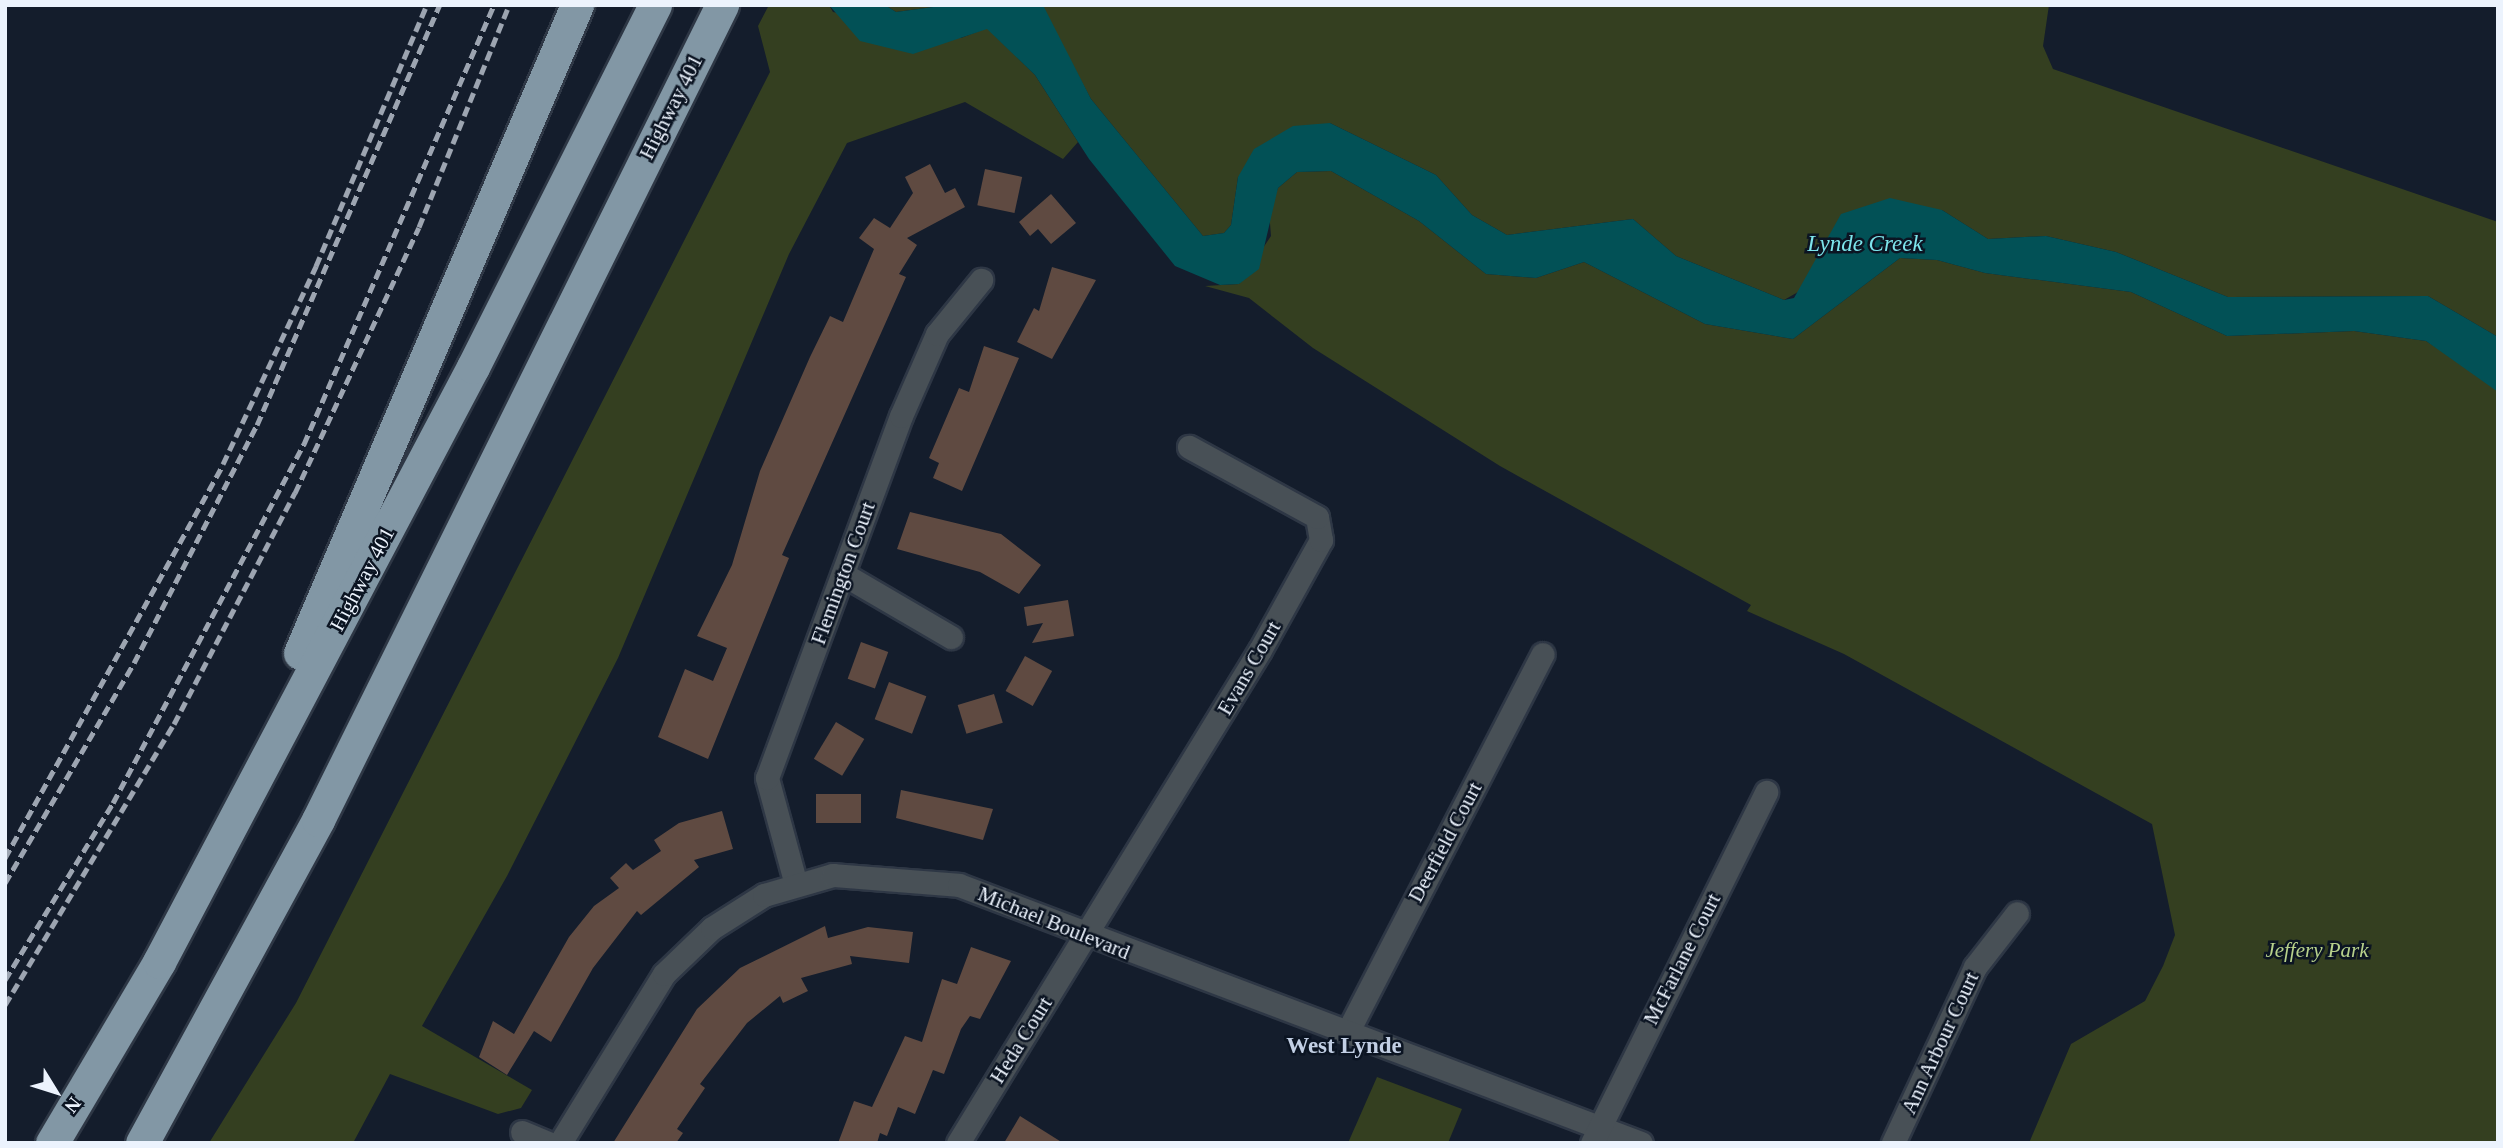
<!DOCTYPE html>
<html>
<head>
<meta charset="utf-8">
<style>
	body { margin:0 }
	#map { position:relative; width:2503px; height:1148px; overflow:hidden; background:#141d2c; font-family:"Times New Roman",serif }
	div>[style] { position:absolute }
	[style*='--x'] { left:calc(var(--x)*1px); top:calc(var(--y)*1px); width:calc(var(--w)*1px); rotate:calc(var(--a)*1deg) }
	.green>* { inset:0; background:#343f20 }
	.water>* { inset:0; background:#025156 }
	.building>* { inset:0; background:#5f4a41; transform-origin:0 0 }
	.roads { filter:drop-shadow(2px 0 #2e3745) drop-shadow(-2px 0 #2e3745) drop-shadow(0 2px #2e3745) drop-shadow(0 -2px #2e3745) }
	.minor>* { height:23px; margin:-11.5px; padding:0 11.5px; transform-origin:11.5px; border-radius:11.5px; background:#485056 }
	.highway>* { height:33px; margin:-16.5px; padding:0 16.5px; transform-origin:16.5px; border-radius:16.5px; background:#8297a5 }
	.rail>* { height:5px; margin-top:-2.5px; transform-origin:0; background:repeating-linear-gradient(90deg,#9da5b1 0 10px,transparent 0 15px) }
	span { translate:-50% -50%; white-space:nowrap; text-align:center; line-height:1.15; -webkit-text-stroke:5px #0b1422; paint-order:stroke }
	.street-label { font-size:21px; color:#ecf3fd }
	.park-label { font-size:21px; color:#b7d18b; font-style:italic }
	.water-label { font-size:23px; color:#7de5ec; font-style:italic }
	.neighbourhood-label { font-size:23px; color:#c2cfe4; font-weight:700 }
	.frame { position:absolute; inset:0; border:7px solid #ecf3fd; pointer-events:none }
	.north { position:absolute; left:21px; top:1057px; width:70px; height:70px; -webkit-text-stroke:5px #0b1422; paint-order:stroke; rotate:128deg; font-size:19px; font-weight:700; line-height:28px; text-align:center; color:#ecf3fd }
	.north::after { content:''; display:block; margin:auto; width:24px; height:32px; background:#ecf3fd; clip-path:polygon(50% 0,100% 100%,50% 72%,0 100%) }
</style>
</head>
<body>
<div id="map">
	<div class="green">
		<div style="clip-path:polygon(769px 5px,829px 5px,833px 12px,961px 38px,987px 28px,1035px 75px,1078px 142px,1063px 159px,965px 102px,847px 143px,789px 254px,618px 658px,507px 876px,422px 1026px,532px 1090px,521px 1108px,498px 1114px,390px 1074px,353px 1143px,209px 1143px,296px 1003px,770px 72px,758px 26px)"></div>
		<div style="clip-path:polygon(885px 5px,948px 5px,896px 12px)"></div>
		<div style="clip-path:polygon(1040px 5px,2049px 5px,2043px 46px,2053px 69px,2498px 222px,2498px 337px,2428px 296px,2228px 297px,2116px 252px,2046px 236px,1988px 239px,1942px 210px,1784px 300px,1676px 256px,1633px 219px,1507px 235px,1472px 215px,1436px 175px,1330px 123px,1238px 177px,1231px 225px,1224px 233px,1203px 236px,1091px 99px)"></div>
		<div style="clip-path:polygon(1331px 171px,1419px 221px,1486px 274px,1536px 278px,1584px 262px,1705px 324px,1793px 339px,1900px 258px,1937px 260px,1985px 273px,2131px 292px,2227px 336px,2354px 331px,2426px 341px,2492px 383px,2498px 392px,2498px 1143px,2029px 1143px,2071px 1044px,2145px 1001px,2163px 966px,2175px 935px,2152px 824px,1844px 654px,1747px 611px,1751px 605px,1500px 466px,1313px 348px,1249px 298px,1205px 286px,1239px 284px,1271px 236px,1269px 211px,1278px 188px,1297px 172px)"></div>
		<div style="clip-path:polygon(1377px 1077px,1462px 1109px,1448px 1143px,1348px 1143px)"></div>
	</div>
	<div class="water">
		<div style="clip-path:polygon(829px 5px,885px 5px,896px 12px,948px 5px,1044px 7px,1091px 99px,1203px 236px,1224px 233px,1231px 225px,1238px 177px,1254px 149px,1293px 126px,1330px 123px,1436px 175px,1472px 215px,1507px 235px,1633px 219px,1676px 256px,1784px 300px,1794px 298px,1841px 214px,1890px 198px,1942px 210px,1988px 239px,2046px 236px,2116px 252px,2228px 297px,2428px 296px,2498px 337px,2498px 392px,2426px 341px,2354px 331px,2227px 336px,2131px 292px,1985px 273px,1937px 260px,1900px 258px,1793px 339px,1705px 324px,1584px 262px,1536px 278px,1486px 274px,1419px 221px,1331px 171px,1297px 172px,1278px 188px,1259px 269px,1239px 284px,1220px 285px,1175px 266px,1089px 159px,1035px 75px,987px 29px,913px 54px,860px 41px)"></div>
	</div>
	<div class="building">
		<div style="clip-path:polygon(930px 164px,945px 193px,955px 188px,965px 207px,907px 238px,917px 245px,899px 274px,906px 277px,782px 555px,789px 558px,708px 759px,658px 737px,685px 669px,713px 681px,727px 648px,697px 636px,732px 565px,760px 471px,810px 357px,830px 316px,843px 322px,874px 249px,859px 238px,874px 218px,890px 228px,913px 193px,905px 177px)"></div>
		<div style="left:985px;top:169px;width:38px;height:37px;rotate:12deg"></div>
		<div style="clip-path:polygon(1051px 194px,1076px 223px,1051px 244px,1038px 229px,1030px 236px,1019px 222px)"></div>
		<div style="clip-path:polygon(1052px 267px,1096px 280px,1052px 359px,1017px 342px,1034px 308px,1039px 311px)"></div>
		<div style="clip-path:polygon(984px 346px,1019px 358px,962px 491px,933px 478px,939px 463px,929px 458px,959px 388px,969px 392px)"></div>
		<div style="clip-path:polygon(910px 512px,1001px 534px,1041px 565px,1019px 594px,980px 572px,897px 549px)"></div>
		<div style="clip-path:polygon(1068px 600px,1074px 636px,1032px 643px,1043px 623px,1027px 626px,1024px 607px)"></div>
		<div style="left:861px;top:642px;width:29px;height:39px;rotate:20deg"></div>
		<div style="left:1025px;top:656px;width:31px;height:40px;rotate:29deg"></div>
		<div style="left:889px;top:682px;width:40px;height:40px;rotate:21deg"></div>
		<div style="left:994px;top:694px;width:30px;height:38px;rotate:73deg"></div>
		<div style="left:836px;top:722px;width:33px;height:43px;rotate:31deg"></div>
		<div style="clip-path:polygon(901px 790px,993px 809px,983px 840px,896px 818px)"></div>
		<div style="left:816px;top:794px;width:45px;height:29px"></div>
		<div style="clip-path:polygon(722px 811px,733px 849px,694px 860px,699px 867px,641px 915px,637px 911px,593px 968px,551px 1042px,534px 1031px,507px 1075px,479px 1057px,493px 1021px,514px 1034px,569px 937px,594px 906px,619px 888px,610px 878px,626px 863px,633px 870px,661px 851px,654px 840px,679px 823px)"></div>
		<div style="clip-path:polygon(825px 926px,828px 938px,868px 927px,913px 932px,909px 963px,850px 956px,852px 964px,801px 978px,808px 991px,783px 1003px,780px 996px,747px 1023px,700px 1084px,705px 1088px,677px 1129px,683px 1133px,676px 1143px,613px 1143px,697px 1009px,740px 968px)"></div>
		<div style="clip-path:polygon(971px 947px,1011px 961px,980px 1019px,970px 1016px,961px 1029px,944px 1074px,933px 1070px,915px 1114px,898px 1107px,887px 1136px,880px 1133px,877px 1143px,838px 1143px,854px 1101px,872px 1107px,905px 1036px,922px 1042px,942px 979px,957px 984px)"></div>
		<div style="clip-path:polygon(1020px 1116px,1063px 1143px,1004px 1143px)"></div>
	</div>
	<div class="roads">
		<div class="minor">
			<div style="--x:843;--y:574;--w:125;--a:30.3"></div>
			<div style="--x:795;--y:881;--w:107;--a:-105.2"></div>
			<div style="--x:767;--y:778;--w:386;--a:-69.7"></div>
			<div style="--x:901;--y:416;--w:90;--a:-66.3"></div>
			<div style="--x:937;--y:334;--w:70;--a:-50.8"></div>
			<div style="--x:1348;--y:1031;--w:424;--a:-62.7"></div>
			<div style="--x:522;--y:1132;--w:28;--a:23"></div>
			<div style="--x:560;--y:1143;--w:198;--a:-58.4"></div>
			<div style="--x:664;--y:974;--w:66;--a:-43.8"></div>
			<div style="--x:712;--y:928;--w:62;--a:-32.4"></div>
			<div style="--x:764;--y:895;--w:72;--a:-16.2"></div>
			<div style="--x:833;--y:875;--w:126;--a:4.5"></div>
			<div style="--x:959;--y:885;--w:729;--a:20.72"></div>
			<div style="--x:958;--y:1143;--w:578;--a:-58.51"></div>
			<div style="--x:1260;--y:650;--w:126;--a:-61"></div>
			<div style="--x:1321;--y:540;--w:23;--a:-100"></div>
			<div style="--x:1317;--y:517;--w:146;--a:-151.3"></div>
			<div style="--x:1592;--y:1143;--w:392;--a:-63.6"></div>
			<div style="--x:1893;--y:1143;--w:194;--a:-65"></div>
			<div style="--x:1975;--y:967;--w:68;--a:-52.1"></div>
		</div>
		<div class="highway">
			<div style="--x:300;--y:653;--w:705;--a:-66.85"></div>
			<div style="--x:52;--y:1143;--w:210;--a:-59.4"></div>
			<div style="--x:159;--y:962;--w:673;--a:-62.18"></div>
			<div style="--x:473;--y:367;--w:405;--a:-63.3"></div>
			<div style="--x:142;--y:1143;--w:368;--a:-61.4"></div>
			<div style="--x:318;--y:820;--w:910;--a:-63.63"></div>
		</div>
	</div>
	<div class="rail">
		<div style="--x:5;--y:858;--w:450;--a:-61"></div>
		<div style="--x:223;--y:464;--w:219;--a:-64.8"></div>
		<div style="--x:316;--y:266;--w:284;--a:-67"></div>
		<div style="--x:5;--y:883;--w:255;--a:-59.6"></div>
		<div style="--x:134;--y:663;--w:268;--a:-62.7"></div>
		<div style="--x:257;--y:425;--w:458;--a:-66.5"></div>
		<div style="--x:5;--y:980;--w:207;--a:-58.6"></div>
		<div style="--x:113;--y:803;--w:407;--a:-62"></div>
		<div style="--x:304;--y:444;--w:478;--a:-66.6"></div>
		<div style="--x:5;--y:1005;--w:328;--a:-59"></div>
		<div style="--x:174;--y:724;--w:261;--a:-62.4"></div>
		<div style="--x:295;--y:493;--w:293;--a:-65"></div>
		<div style="--x:419;--y:227;--w:240;--a:-67.9"></div>
	</div>
	<div class="street-label">
		<span style="left:671px;top:107px;rotate:-63deg">Highway 401</span>
		<span style="left:843px;top:573px;rotate:-70deg">Flemington Court</span>
		<span style="left:362px;top:579px;rotate:-62deg">Highway 401</span>
		<span style="left:1249px;top:668px;rotate:-60deg">Evans Court</span>
		<span style="left:1445px;top:842px;rotate:-62deg">Deerfield Court</span>
		<span style="left:1054px;top:923px;rotate:22deg">Michael Boulevard</span>
		<span style="left:1682px;top:959px;rotate:-63deg">McFarlane Court</span>
		<span style="left:1021px;top:1040px;rotate:-58deg">Heda Court</span>
		<span style="left:1940px;top:1043px;rotate:-65deg">Ann Arbour Court</span>
	</div>
	<div class="park-label">
		<span style="left:2317px;top:950px">Jeffery Park</span>
	</div>
	<div class="water-label">
		<span style="left:1865px;top:244px">Lynde Creek</span>
	</div>
	<div class="neighbourhood-label">
		<span style="left:1344px;top:1046px">West Lynde</span>
	</div>
	<div class="frame"></div>
	<div class="north">N</div>
</div>
</body>
</html>
